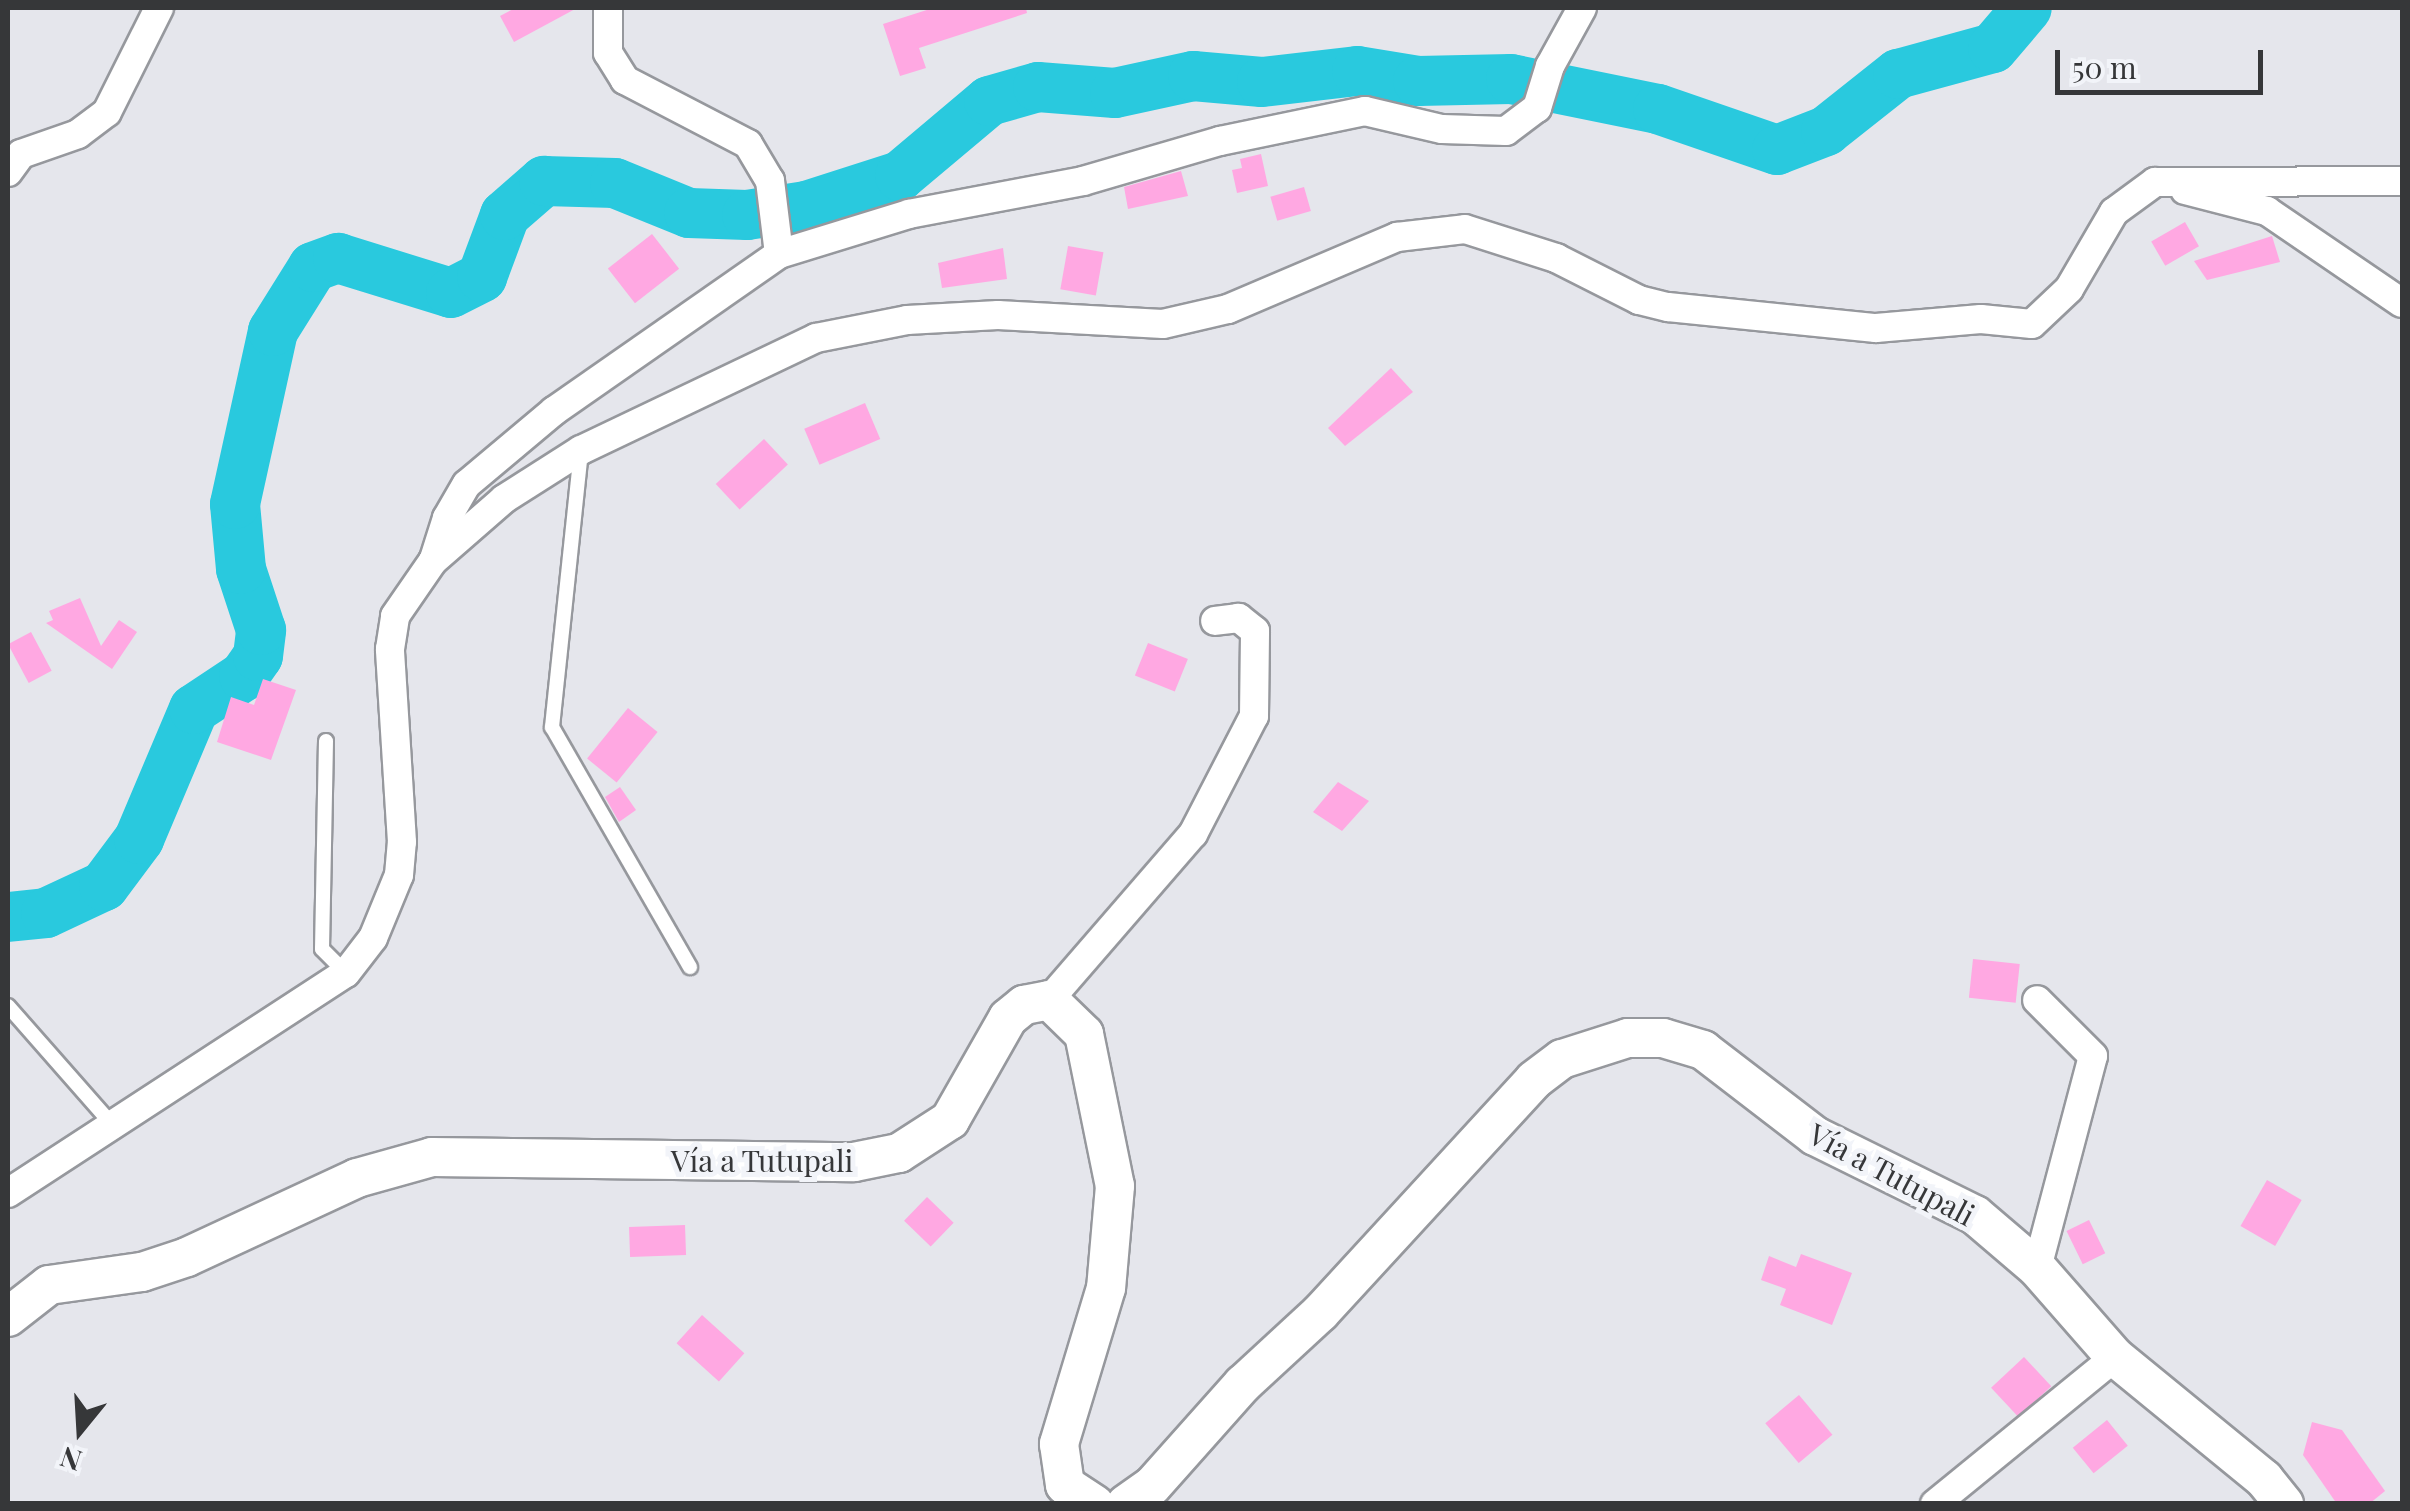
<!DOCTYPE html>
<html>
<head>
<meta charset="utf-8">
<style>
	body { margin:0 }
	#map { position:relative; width:2410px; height:1511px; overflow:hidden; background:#e5e6ec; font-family:"Playfair Display",serif }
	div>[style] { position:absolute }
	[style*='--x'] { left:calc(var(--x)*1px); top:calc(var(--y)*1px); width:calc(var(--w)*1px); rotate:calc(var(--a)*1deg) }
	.river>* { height:50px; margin:-25px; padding:0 25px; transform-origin:25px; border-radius:25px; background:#29c9de }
	.building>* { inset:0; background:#ffa8e2; transform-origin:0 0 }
	.roads { filter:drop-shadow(2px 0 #96989d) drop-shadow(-2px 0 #96989d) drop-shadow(0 2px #96989d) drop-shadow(0 -2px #96989d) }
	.lane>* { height:14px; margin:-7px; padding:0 7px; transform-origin:7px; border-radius:7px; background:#fff }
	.street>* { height:28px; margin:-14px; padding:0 14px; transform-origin:14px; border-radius:14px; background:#fff }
	.secondary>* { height:38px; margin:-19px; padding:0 19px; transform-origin:19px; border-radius:19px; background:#fff }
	span { translate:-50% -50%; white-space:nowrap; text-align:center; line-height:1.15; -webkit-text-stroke:10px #f2f4f9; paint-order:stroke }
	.street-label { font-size:30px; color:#363739 }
	.frame { position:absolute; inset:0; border:10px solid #363739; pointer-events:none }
	.north { position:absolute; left:30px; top:1381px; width:100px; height:100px; -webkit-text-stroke:8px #f2f4f9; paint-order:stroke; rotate:198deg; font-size:28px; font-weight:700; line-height:40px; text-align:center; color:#363739 }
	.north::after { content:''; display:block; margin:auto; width:35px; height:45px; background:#363739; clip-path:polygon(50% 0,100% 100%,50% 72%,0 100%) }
	.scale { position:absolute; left:2055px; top:50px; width:208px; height:45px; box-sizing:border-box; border:5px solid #363739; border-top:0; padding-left:12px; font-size:30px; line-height:35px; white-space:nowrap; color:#363739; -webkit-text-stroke:8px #f2f4f9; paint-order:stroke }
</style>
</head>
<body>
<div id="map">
	<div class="river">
		<div style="--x:8;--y:917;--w:38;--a:-6"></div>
		<div style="--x:46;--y:913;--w:64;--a:-25"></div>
		<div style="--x:104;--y:886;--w:59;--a:-53.3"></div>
		<div style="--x:139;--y:839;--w:141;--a:-67.1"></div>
		<div style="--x:194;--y:709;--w:60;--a:-33.4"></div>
		<div style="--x:244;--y:676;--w:24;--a:-55"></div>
		<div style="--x:258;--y:656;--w:26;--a:-83"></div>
		<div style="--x:261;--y:630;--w:64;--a:-108.2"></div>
		<div style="--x:241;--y:569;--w:65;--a:-95.3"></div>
		<div style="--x:235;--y:504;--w:177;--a:-77.6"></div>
		<div style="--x:273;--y:331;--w:75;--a:-58"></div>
		<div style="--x:313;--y:267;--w:27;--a:-20"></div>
		<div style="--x:338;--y:258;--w:118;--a:17.2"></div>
		<div style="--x:451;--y:293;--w:35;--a:-27"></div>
		<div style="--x:482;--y:277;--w:66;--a:-69.6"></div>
		<div style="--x:505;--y:215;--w:52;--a:-41.1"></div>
		<div style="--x:544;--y:181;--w:71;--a:1.6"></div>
		<div style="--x:615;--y:183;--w:80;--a:22.1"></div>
		<div style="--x:689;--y:213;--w:58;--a:2"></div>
		<div style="--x:747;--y:215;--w:60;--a:-8.7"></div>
		<div style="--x:806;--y:206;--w:99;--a:-17.7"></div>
		<div style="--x:900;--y:176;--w:116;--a:-40.1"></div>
		<div style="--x:989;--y:101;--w:51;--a:-15.9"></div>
		<div style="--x:1038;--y:87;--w:77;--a:4.5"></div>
		<div style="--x:1115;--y:93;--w:80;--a:-12.3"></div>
		<div style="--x:1193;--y:76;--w:69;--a:5"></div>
		<div style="--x:1262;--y:82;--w:96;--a:-6.6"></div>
		<div style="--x:1357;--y:71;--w:62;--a:9.3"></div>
		<div style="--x:1418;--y:81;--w:93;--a:-1.2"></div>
		<div style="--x:1511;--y:79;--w:150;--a:11.5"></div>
		<div style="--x:1658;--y:109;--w:126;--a:19"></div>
		<div style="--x:1777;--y:150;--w:53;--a:-21.2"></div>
		<div style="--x:1826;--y:131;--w:92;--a:-38.4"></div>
		<div style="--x:1898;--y:74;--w:98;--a:-15.3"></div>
		<div style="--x:1993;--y:48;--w:52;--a:-49.6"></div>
	</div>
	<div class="building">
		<div style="clip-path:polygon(515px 8px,577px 8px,514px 42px,500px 16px)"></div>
		<div style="clip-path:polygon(933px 8px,1026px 8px,1027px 13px,919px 48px,926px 68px,900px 76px,883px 24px)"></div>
		<div style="clip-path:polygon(1261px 154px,1268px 186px,1237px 193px,1232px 170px,1242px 168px,1240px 159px)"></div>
		<div style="clip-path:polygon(1181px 171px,1188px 196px,1128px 209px,1124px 187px)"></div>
		<div style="left:1304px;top:187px;width:25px;height:35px;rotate:74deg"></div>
		<div style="left:2185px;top:222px;width:28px;height:39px;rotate:60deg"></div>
		<div style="left:652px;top:234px;width:44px;height:56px;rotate:52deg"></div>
		<div style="clip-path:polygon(2272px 236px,2280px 262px,2207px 280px,2194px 261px)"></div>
		<div style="left:1068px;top:246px;width:36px;height:44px;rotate:10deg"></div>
		<div style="clip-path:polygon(1003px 248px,1007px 279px,942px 288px,938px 263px)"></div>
		<div style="clip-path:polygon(1391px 368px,1413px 392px,1345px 446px,1328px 428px)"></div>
		<div style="left:865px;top:403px;width:39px;height:66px;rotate:67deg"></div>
		<div style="left:764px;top:439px;width:35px;height:66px;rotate:47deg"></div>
		<div style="clip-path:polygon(80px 598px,101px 646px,119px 620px,137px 632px,112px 669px,46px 623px,53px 620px,49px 611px)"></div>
		<div style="left:31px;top:632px;width:44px;height:26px;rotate:62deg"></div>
		<div style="left:1148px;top:643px;width:43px;height:35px;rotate:22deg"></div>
		<div style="clip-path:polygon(263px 679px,296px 690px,271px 760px,217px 742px,231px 697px,254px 705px)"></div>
		<div style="left:628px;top:708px;width:38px;height:65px;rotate:39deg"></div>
		<div style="clip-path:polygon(1338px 782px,1369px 801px,1342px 831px,1313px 812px)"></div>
		<div style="clip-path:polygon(620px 787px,636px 810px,619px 822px,605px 797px)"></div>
		<div style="left:1973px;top:959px;width:47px;height:39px;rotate:6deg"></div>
		<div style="left:2267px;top:1180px;width:40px;height:53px;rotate:30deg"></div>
		<div style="left:927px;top:1197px;width:37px;height:33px;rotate:44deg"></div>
		<div style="left:2089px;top:1220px;width:37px;height:25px;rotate:64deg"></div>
		<div style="left:685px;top:1225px;width:30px;height:56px;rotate:88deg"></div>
		<div style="clip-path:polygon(1801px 1254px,1852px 1273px,1832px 1325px,1780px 1305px,1786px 1289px,1761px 1280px,1769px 1256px,1796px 1267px)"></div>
		<div style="left:702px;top:1315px;width:57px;height:38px;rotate:42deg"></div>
		<div style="left:2024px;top:1357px;width:40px;height:45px;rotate:47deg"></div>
		<div style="left:1799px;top:1395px;width:52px;height:44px;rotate:50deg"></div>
		<div style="left:2107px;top:1420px;width:33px;height:44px;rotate:51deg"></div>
		<div style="clip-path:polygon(2312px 1422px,2342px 1430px,2385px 1491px,2369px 1504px,2337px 1504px,2303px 1455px)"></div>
	</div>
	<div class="roads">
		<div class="lane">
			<div style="--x:581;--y:451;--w:278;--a:96"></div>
			<div style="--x:552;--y:727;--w:277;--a:60.1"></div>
			<div style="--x:326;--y:741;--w:208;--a:91.1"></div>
			<div style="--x:322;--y:949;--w:34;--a:45"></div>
			<div style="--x:8;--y:1006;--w:153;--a:48.7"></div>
		</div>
		<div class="street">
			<div style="--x:8;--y:172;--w:22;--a:-54"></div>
			<div style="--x:21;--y:154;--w:60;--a:-19.3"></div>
			<div style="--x:78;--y:134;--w:36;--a:-37"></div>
			<div style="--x:107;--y:112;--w:116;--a:-63.4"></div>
			<div style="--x:2185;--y:190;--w:85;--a:14.4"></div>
			<div style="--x:2267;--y:211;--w:163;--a:34.3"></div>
			<div style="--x:779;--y:254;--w:136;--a:-17.1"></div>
			<div style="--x:909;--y:214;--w:177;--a:-10.7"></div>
			<div style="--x:1083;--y:181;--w:143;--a:-16.3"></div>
			<div style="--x:1220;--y:141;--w:148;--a:-11.7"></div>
			<div style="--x:1365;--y:111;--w:79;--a:13.2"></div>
			<div style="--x:1442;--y:129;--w:64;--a:1.8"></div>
			<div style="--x:1506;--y:131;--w:39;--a:-37"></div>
			<div style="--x:1537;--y:108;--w:44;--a:-72.8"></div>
			<div style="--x:1550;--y:66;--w:66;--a:-61.1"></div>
			<div style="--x:434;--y:559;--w:43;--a:-72.4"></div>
			<div style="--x:447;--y:518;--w:39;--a:-60"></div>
			<div style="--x:467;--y:484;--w:114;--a:-40"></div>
			<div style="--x:554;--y:411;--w:274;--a:-34.9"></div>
			<div style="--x:779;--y:254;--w:74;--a:-97"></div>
			<div style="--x:770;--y:181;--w:43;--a:-120.7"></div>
			<div style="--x:748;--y:144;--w:139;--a:-152.5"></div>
			<div style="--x:625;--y:80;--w:32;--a:-122"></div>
			<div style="--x:608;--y:53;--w:45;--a:-90"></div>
			<div style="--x:1049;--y:1000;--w:220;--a:-49.1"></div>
			<div style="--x:1193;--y:834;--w:133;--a:-62.7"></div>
			<div style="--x:1254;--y:716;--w:85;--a:-89.3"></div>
			<div style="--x:1255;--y:631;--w:21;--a:-141"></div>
			<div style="--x:1239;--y:618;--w:24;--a:173"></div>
			<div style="--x:8;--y:1193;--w:403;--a:-33.1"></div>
			<div style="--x:346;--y:973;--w:44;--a:-52.4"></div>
			<div style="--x:373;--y:938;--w:68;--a:-67.6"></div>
			<div style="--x:399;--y:875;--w:33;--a:-85"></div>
			<div style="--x:402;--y:842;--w:193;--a:-93.6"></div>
			<div style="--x:390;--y:649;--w:33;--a:-81"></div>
			<div style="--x:395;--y:616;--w:67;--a:-55.4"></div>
			<div style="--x:433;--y:561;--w:94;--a:-41.1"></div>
			<div style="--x:504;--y:499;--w:91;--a:-32.5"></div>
			<div style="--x:581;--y:450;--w:260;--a:-25.5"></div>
			<div style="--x:816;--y:338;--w:93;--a:-11.2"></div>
			<div style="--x:907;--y:320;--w:91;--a:-3.1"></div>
			<div style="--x:998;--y:315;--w:165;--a:3.1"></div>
			<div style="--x:1163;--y:324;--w:67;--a:-13"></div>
			<div style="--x:1228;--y:309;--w:184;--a:-23.1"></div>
			<div style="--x:1397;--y:237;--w:68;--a:-6.7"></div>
			<div style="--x:1465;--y:229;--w:96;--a:17.7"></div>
			<div style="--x:1556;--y:258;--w:93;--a:26.8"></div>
			<div style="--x:1639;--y:300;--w:30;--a:14"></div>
			<div style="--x:1668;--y:307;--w:209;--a:5.8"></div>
			<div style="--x:1876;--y:328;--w:105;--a:-4.9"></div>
			<div style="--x:1981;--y:319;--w:51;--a:5.6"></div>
			<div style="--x:2032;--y:324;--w:51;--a:-43.4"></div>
			<div style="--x:2069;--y:289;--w:89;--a:-59.7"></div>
			<div style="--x:2114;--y:212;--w:51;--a:-36.2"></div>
			<div style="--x:2155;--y:182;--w:247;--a:-0.2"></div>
			<div style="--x:2037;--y:1268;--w:219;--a:-75.2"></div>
			<div style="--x:2093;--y:1056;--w:79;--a:-135"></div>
			<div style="--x:1935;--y:1504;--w:232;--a:-39.2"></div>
		</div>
		<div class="secondary">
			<div style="--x:8;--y:1317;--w:52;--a:-38"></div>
			<div style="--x:49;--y:1285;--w:94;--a:-8"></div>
			<div style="--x:142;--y:1272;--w:47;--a:-18.4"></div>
			<div style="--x:187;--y:1257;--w:187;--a:-24.9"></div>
			<div style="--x:357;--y:1178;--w:78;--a:-15.6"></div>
			<div style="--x:432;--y:1157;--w:422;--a:0.7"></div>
			<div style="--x:854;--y:1162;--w:46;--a:-11.3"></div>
			<div style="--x:899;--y:1153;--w:61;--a:-32.9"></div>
			<div style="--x:950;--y:1120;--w:117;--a:-60.4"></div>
			<div style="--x:1008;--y:1018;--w:21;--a:-39"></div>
			<div style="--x:1024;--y:1005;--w:25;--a:-11"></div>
			<div style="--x:1049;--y:1000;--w:49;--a:44.2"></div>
			<div style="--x:1084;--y:1034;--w:155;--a:78.5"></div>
			<div style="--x:1115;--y:1186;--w:102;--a:95"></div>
			<div style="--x:1106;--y:1288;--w:163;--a:106.8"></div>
			<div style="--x:1059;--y:1444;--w:41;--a:81.7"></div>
			<div style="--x:1065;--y:1485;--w:35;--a:33"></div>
			<div style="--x:1126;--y:1504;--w:32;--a:-35"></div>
			<div style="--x:1152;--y:1486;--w:137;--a:-48.3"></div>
			<div style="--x:1243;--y:1384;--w:105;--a:-42.7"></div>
			<div style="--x:1320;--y:1313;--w:316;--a:-47.4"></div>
			<div style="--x:1534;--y:1080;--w:35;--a:-37"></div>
			<div style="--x:1562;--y:1059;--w:69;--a:-17.7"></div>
			<div style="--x:1628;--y:1038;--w:35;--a:0"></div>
			<div style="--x:1663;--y:1038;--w:42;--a:16.7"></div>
			<div style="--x:1703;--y:1050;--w:141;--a:37.5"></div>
			<div style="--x:1815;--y:1136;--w:178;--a:26.3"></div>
			<div style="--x:1975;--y:1215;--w:82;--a:40.5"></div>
			<div style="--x:2037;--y:1268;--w:118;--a:48.8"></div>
			<div style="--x:2115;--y:1357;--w:193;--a:39.3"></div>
			<div style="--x:2264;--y:1479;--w:32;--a:51"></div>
		</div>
	</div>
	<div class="street-label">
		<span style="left:762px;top:1160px">Vía a Tutupali</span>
		<span style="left:1892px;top:1174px;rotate:28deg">Vía a Tutupali</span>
	</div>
	<div class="frame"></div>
	<div class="north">N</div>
	<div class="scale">50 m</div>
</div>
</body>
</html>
